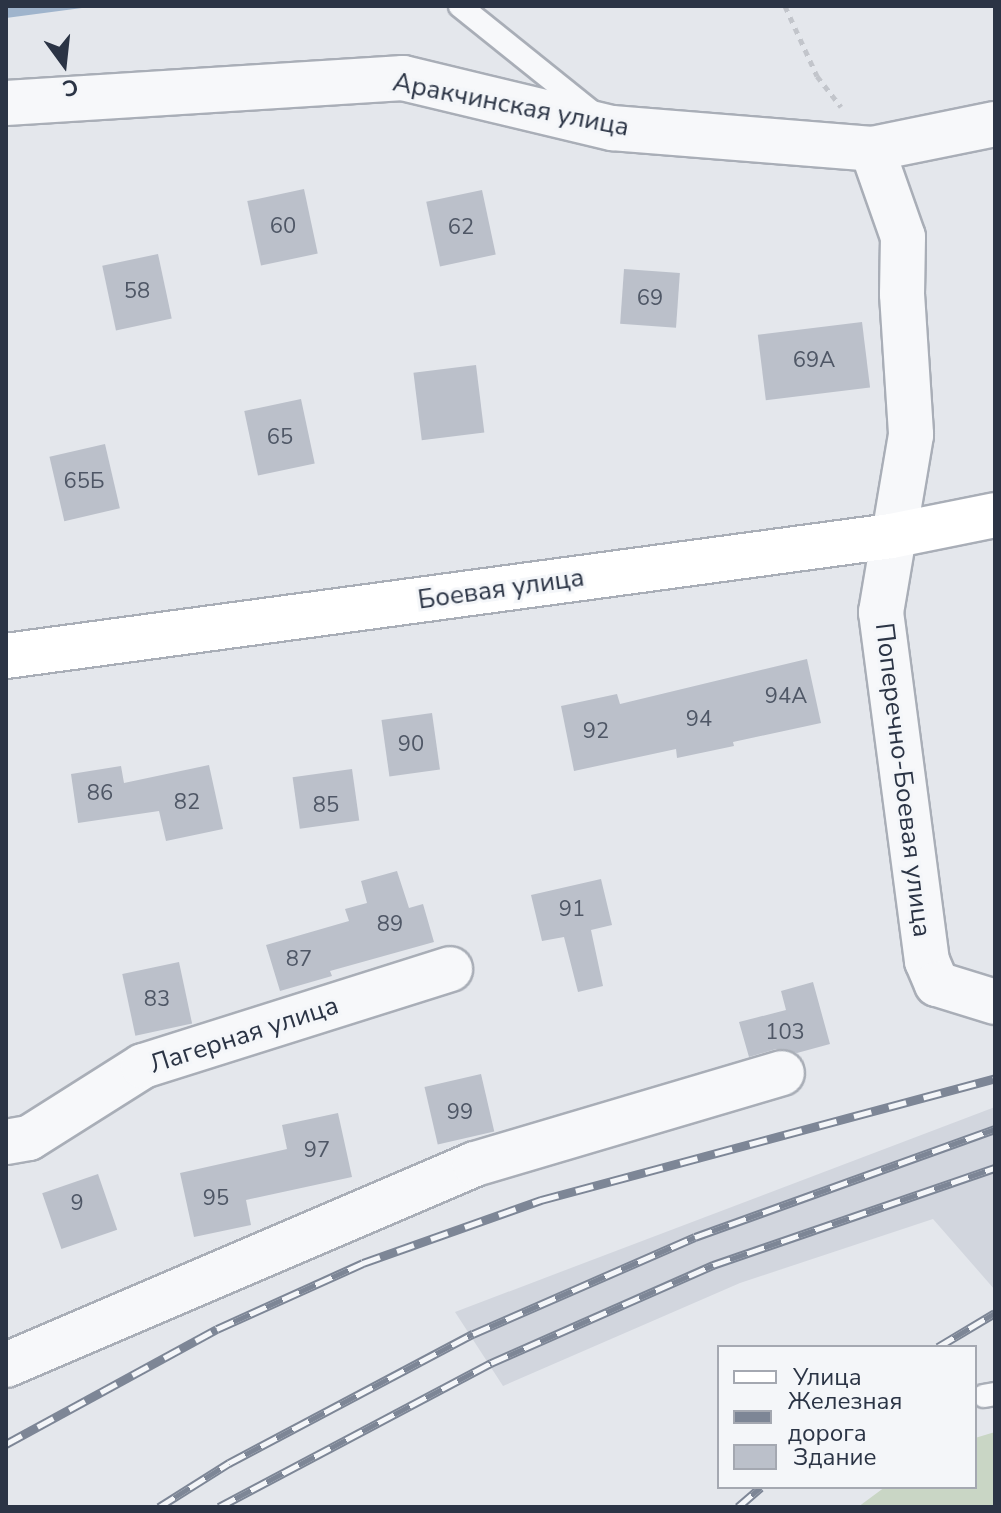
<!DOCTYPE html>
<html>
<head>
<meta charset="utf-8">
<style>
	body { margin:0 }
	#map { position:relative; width:1001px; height:1513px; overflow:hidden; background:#e4e7ec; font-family:"Nunito Sans",sans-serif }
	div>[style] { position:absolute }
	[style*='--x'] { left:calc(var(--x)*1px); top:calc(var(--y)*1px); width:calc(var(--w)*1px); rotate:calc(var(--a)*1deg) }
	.built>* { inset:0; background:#d2d6de }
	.green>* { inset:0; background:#c9d6c5 }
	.water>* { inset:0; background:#9fb4cc }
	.building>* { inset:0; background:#bbc0ca; transform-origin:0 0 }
	.path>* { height:5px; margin-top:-2.5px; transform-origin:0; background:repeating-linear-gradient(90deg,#c2c5cb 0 6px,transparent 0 12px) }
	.roads { filter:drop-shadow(2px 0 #a9aeb7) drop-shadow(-2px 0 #a9aeb7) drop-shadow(0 2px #a9aeb7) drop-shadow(0 -2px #a9aeb7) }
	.service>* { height:22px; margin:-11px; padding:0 11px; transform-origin:11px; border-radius:11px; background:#f7f8fa }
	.minor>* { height:44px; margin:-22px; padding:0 22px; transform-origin:22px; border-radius:22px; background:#f7f8fa }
	.secondary>* { height:44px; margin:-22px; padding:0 22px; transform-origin:22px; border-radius:22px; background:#fff }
	.rail>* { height:9px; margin-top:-4.5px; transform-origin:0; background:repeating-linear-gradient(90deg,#f4f6f9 0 18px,#7d8696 0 36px); box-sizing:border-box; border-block:2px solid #7d8696 }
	span { translate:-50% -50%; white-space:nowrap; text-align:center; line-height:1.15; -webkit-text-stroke:6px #f4f6f9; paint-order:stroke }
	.number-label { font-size:22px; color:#4f5766 }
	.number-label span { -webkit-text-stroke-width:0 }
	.street-label { font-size:26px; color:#2b3445 }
	.frame { position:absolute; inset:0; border:8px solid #2b3445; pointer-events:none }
	.legend { position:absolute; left:717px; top:1345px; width:260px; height:144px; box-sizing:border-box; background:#f4f6f9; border:2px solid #a4a8b1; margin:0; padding:10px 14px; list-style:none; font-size:24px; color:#2b3445 }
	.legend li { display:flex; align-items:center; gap:16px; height:40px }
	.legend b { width:40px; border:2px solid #a4a8b1 }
	.north { position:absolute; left:24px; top:24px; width:80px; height:80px; -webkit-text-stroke:6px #f4f6f9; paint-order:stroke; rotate:165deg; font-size:22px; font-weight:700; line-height:32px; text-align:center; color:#2b3445 }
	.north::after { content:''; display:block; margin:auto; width:28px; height:36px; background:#2b3445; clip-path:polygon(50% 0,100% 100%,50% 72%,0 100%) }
</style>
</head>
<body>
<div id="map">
	<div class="built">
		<div style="clip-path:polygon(995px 1107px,995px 1290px,933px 1219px,740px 1283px,503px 1386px,455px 1312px)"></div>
	</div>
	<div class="green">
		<div style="clip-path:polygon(995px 1432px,995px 1507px,858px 1507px,885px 1487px,975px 1487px,975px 1438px)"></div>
	</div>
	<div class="water">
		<div style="clip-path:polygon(6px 6px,97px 6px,6px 18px)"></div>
	</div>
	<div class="building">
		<div style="left:304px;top:189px;width:66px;height:58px;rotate:78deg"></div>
		<div style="left:482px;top:190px;width:66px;height:57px;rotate:78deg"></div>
		<div style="left:158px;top:254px;width:66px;height:57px;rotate:78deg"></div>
		<div style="left:624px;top:269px;width:56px;height:55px;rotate:4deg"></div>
		<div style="left:862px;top:322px;width:66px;height:105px;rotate:83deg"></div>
		<div style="left:476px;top:365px;width:68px;height:63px;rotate:83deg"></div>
		<div style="left:301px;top:399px;width:66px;height:58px;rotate:78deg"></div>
		<div style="left:105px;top:444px;width:66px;height:57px;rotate:77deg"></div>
		<div style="clip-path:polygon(807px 659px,821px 723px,733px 742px,734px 746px,677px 758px,676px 749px,574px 771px,561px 706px,617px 694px,620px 704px)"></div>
		<div style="left:432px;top:713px;width:57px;height:51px;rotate:82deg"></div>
		<div style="clip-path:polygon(209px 765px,223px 829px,166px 841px,159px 811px,78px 823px,71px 774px,121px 766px,124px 783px)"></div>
		<div style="left:352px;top:769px;width:52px;height:60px;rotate:82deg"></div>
		<div style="clip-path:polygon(397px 871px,409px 908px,423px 904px,434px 942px,330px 971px,332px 976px,280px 991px,266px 945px,349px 921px,345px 909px,367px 903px,361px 881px)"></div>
		<div style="clip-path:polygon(601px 879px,612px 925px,591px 930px,603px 986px,578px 992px,564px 937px,542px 941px,531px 895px)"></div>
		<div style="left:179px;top:962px;width:63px;height:58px;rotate:78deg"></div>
		<div style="clip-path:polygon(813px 982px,830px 1044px,797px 1053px,776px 1049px,749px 1057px,739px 1022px,786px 1010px,781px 991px)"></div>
		<div style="left:481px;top:1074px;width:59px;height:58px;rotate:77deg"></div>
		<div style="clip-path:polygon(338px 1113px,352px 1177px,246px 1200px,251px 1225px,194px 1237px,180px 1173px,287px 1149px,282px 1125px)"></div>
		<div style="left:98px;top:1174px;width:59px;height:59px;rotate:71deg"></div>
	</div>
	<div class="path">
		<div style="--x:785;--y:6;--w:77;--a:65.4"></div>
		<div style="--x:817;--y:76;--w:39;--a:52"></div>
	</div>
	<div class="roads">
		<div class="service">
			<div style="--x:460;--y:6;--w:169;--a:38.8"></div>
			<div style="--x:984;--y:1396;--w:11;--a:-10"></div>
		</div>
		<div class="minor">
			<div style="--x:6;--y:103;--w:398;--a:-3.6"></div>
			<div style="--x:403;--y:78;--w:215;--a:13.5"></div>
			<div style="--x:612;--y:128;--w:261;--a:4.6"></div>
			<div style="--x:872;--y:149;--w:126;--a:-11.5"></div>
			<div style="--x:872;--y:149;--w:93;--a:70.6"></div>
			<div style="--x:903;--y:237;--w:57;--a:91"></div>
			<div style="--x:902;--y:294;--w:141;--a:86.3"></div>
			<div style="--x:911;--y:435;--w:180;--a:99.6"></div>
			<div style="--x:881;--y:612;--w:352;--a:82.5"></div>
			<div style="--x:927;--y:961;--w:25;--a:67"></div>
			<div style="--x:937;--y:984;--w:61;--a:17.2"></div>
			<div style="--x:6;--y:1142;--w:23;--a:-10"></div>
			<div style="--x:29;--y:1138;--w:135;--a:-32.3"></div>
			<div style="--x:143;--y:1066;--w:322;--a:-17.5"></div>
			<div style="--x:6;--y:1365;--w:510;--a:-23.2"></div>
			<div style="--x:475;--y:1164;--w:320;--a:-16.5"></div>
		</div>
		<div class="secondary">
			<div style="--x:6;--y:656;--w:893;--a:-7.72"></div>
			<div style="--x:891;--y:536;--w:106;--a:-11.4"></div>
		</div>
	</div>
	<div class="rail">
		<div style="--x:938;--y:1347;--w:66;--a:-30.8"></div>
		<div style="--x:6;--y:1444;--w:240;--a:-28.6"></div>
		<div style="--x:217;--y:1329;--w:160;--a:-24.3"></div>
		<div style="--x:363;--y:1263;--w:189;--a:-19.5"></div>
		<div style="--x:541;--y:1200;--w:470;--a:-15"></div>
		<div style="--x:159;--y:1507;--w:83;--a:-32.2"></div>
		<div style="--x:229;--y:1463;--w:276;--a:-27.9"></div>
		<div style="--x:473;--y:1334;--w:242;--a:-23.6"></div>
		<div style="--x:695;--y:1237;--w:319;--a:-19.8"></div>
		<div style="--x:219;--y:1507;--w:308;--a:-27.9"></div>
		<div style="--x:491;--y:1363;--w:243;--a:-23.8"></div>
		<div style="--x:713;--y:1265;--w:298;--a:-19"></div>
		<div style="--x:738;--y:1507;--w:30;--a:-41"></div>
	</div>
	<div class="number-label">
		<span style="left:283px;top:227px">60</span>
		<span style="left:461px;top:228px">62</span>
		<span style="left:137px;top:292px">58</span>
		<span style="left:650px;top:299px">69</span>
		<span style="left:814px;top:361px">69А</span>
		<span style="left:280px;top:438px">65</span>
		<span style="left:84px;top:482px">65Б</span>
		<span style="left:786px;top:697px">94А</span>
		<span style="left:699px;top:720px">94</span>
		<span style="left:596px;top:732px">92</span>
		<span style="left:411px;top:745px">90</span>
		<span style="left:100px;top:794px">86</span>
		<span style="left:187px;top:803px">82</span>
		<span style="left:326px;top:806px">85</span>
		<span style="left:572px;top:910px">91</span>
		<span style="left:390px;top:925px">89</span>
		<span style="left:299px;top:960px">87</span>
		<span style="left:157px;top:1000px">83</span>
		<span style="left:785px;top:1033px">103</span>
		<span style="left:460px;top:1113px">99</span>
		<span style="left:317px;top:1151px">97</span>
		<span style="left:216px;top:1199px">95</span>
		<span style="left:77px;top:1204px">9</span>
	</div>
	<div class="street-label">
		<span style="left:511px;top:105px;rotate:11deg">Аракчинская улица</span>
		<span style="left:501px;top:589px;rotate:-8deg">Боевая улица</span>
		<span style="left:903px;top:780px;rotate:83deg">Поперечно-Боевая улица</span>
		<span style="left:244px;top:1035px;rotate:-18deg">Лагерная улица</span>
	</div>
	<div class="frame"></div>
	<ul class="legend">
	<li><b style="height:10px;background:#fff"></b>Улица</li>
	<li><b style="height:10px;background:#7d8696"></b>Железная дорога</li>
	<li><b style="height:22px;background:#bbc0ca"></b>Здание</li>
	</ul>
	<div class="north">С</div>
</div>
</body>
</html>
